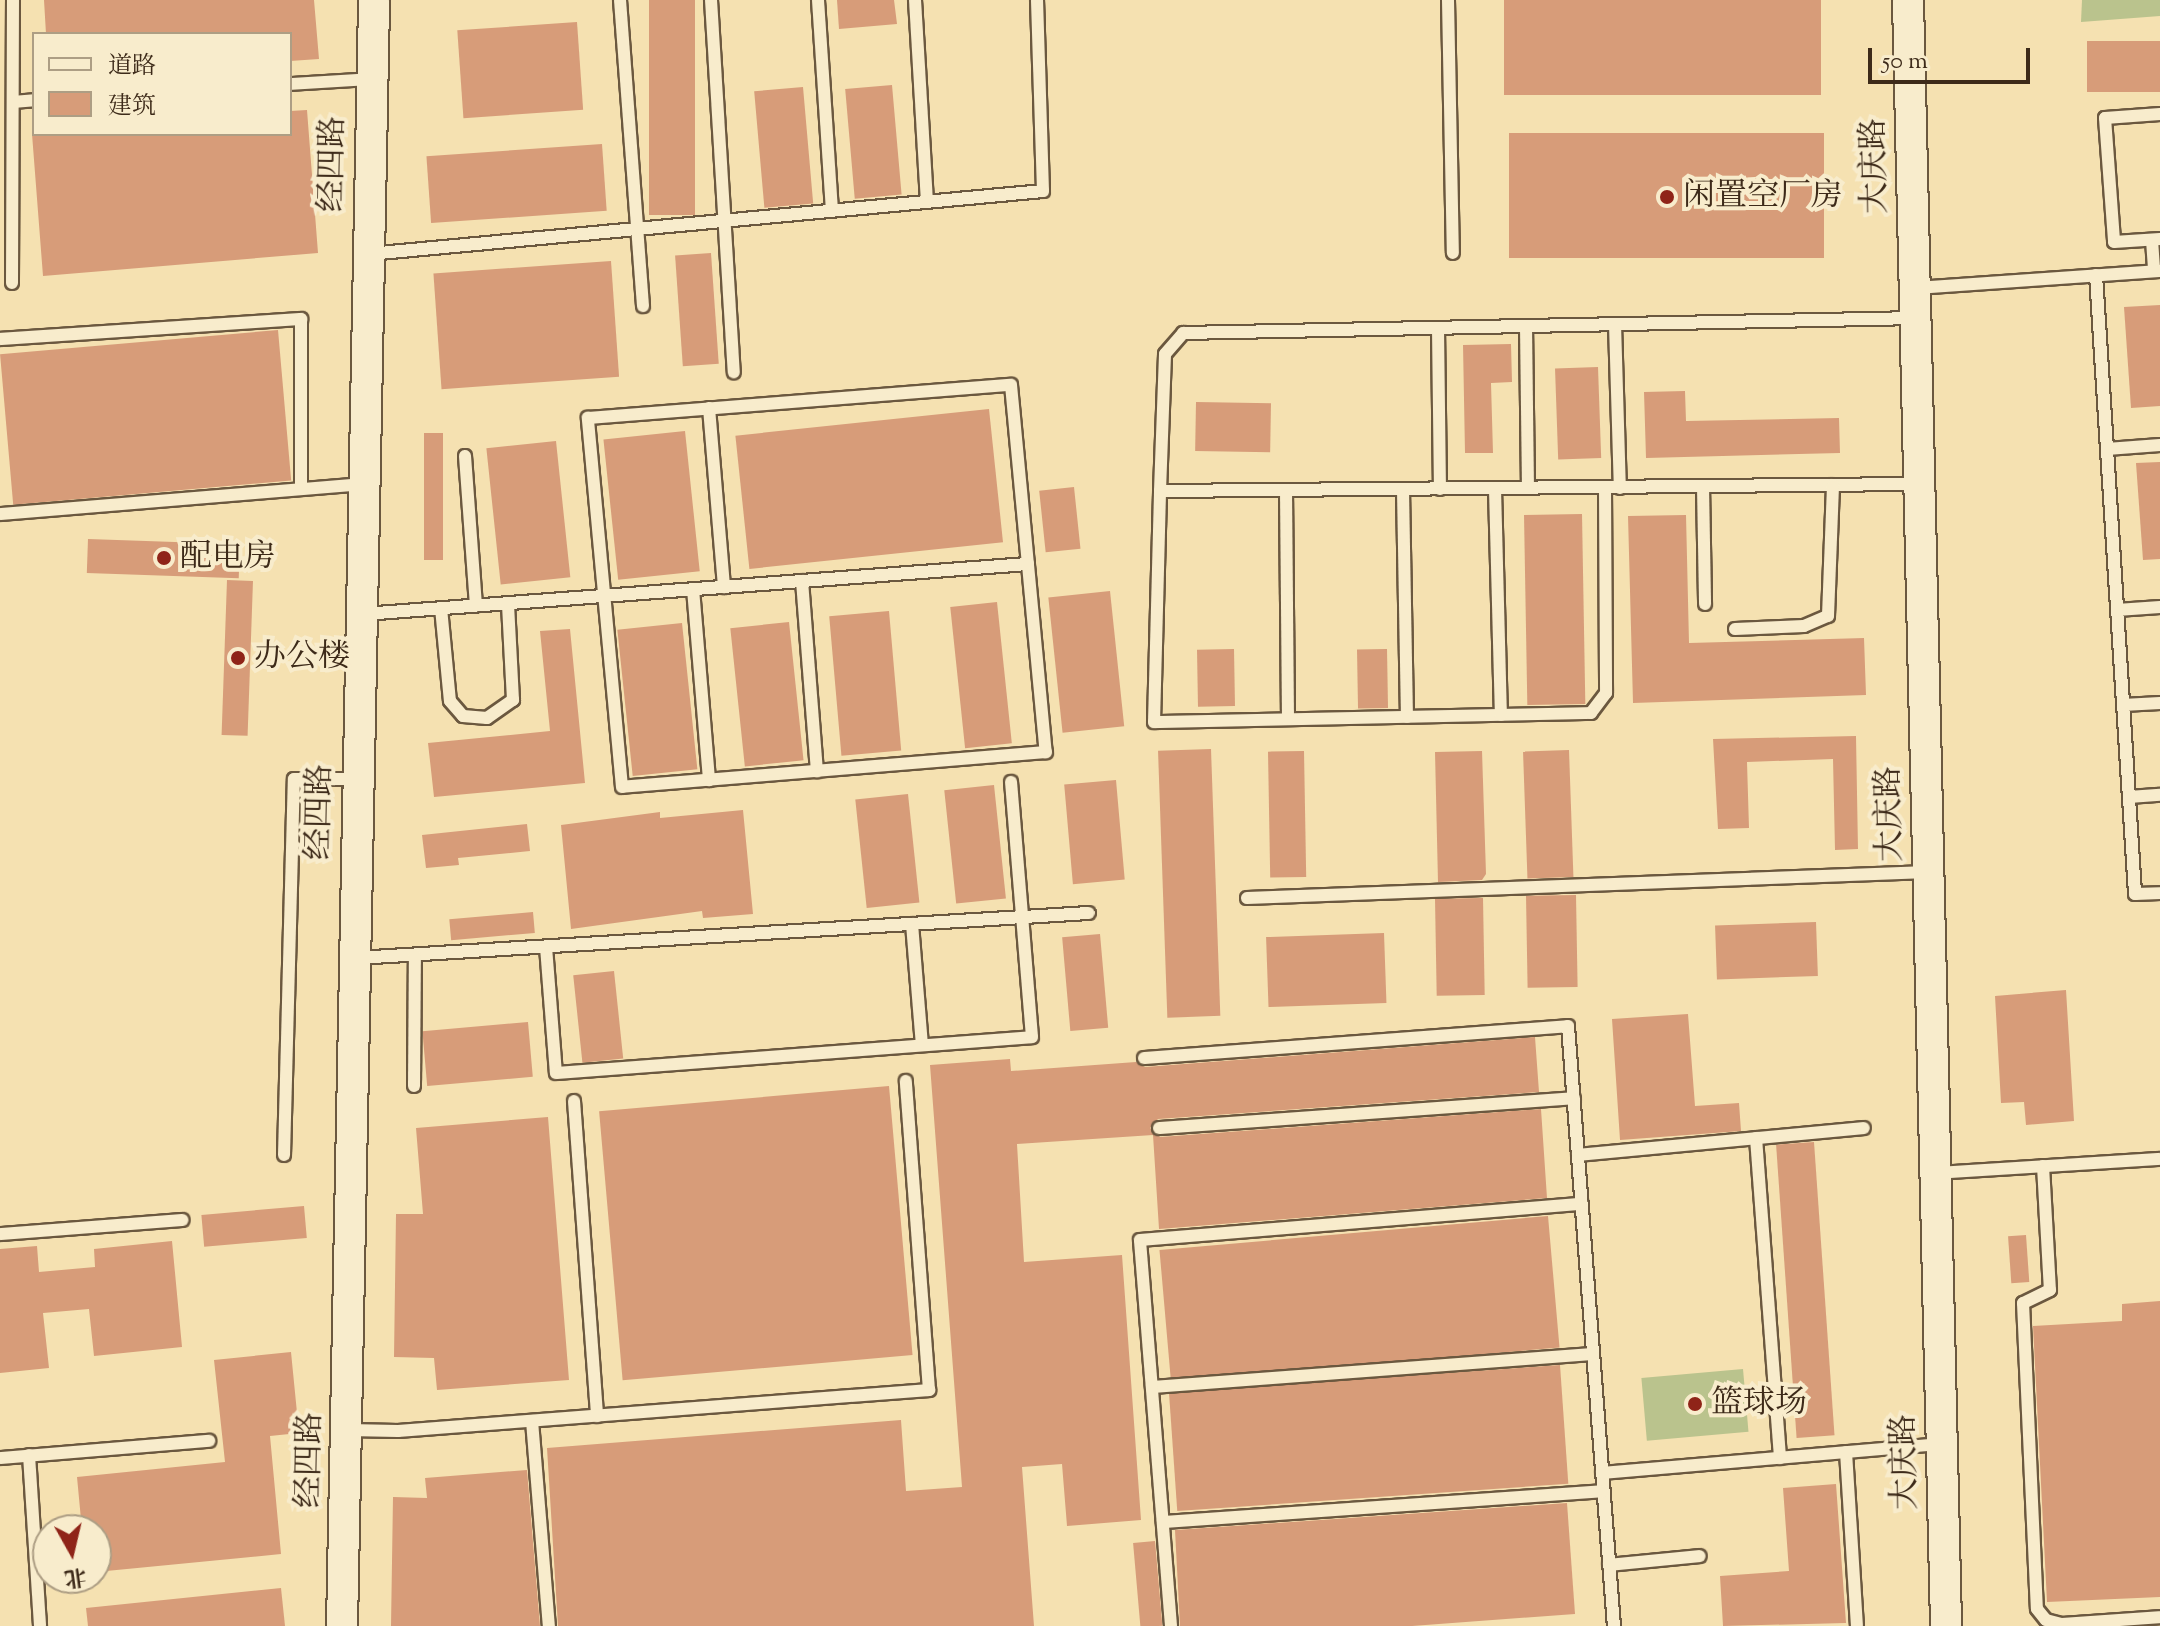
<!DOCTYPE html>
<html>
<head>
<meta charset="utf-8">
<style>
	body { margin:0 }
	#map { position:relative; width:2160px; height:1626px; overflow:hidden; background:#f5e1b1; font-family:"Sorts Mill Goudy","Noto Serif SC",serif }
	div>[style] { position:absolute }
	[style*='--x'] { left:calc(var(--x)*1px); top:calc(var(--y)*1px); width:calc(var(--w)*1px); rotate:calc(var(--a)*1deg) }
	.green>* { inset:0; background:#bac38d; transform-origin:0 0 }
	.building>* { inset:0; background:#d79c79; transform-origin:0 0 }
	.roads { filter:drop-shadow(2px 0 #6b583f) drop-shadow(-2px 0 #6b583f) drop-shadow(0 2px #6b583f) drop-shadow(0 -2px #6b583f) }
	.service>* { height:12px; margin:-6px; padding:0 6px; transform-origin:6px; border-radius:6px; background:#f8eccc }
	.tertiary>* { height:30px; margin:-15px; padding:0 15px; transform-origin:15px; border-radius:15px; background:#f8eccc }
	.dots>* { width:22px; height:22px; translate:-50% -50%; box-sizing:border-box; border:4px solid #f8eccc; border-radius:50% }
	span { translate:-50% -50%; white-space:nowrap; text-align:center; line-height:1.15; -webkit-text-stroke:8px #f8eccc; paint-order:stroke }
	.street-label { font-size:32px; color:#3d2a19 }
	.poi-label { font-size:32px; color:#3d2a19 }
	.left { translate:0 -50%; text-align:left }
	.legend { position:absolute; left:32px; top:32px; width:260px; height:104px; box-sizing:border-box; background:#f8eccc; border:2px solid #ad9e84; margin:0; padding:10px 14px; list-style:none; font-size:24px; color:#3d2a19 }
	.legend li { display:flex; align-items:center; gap:16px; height:40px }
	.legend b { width:40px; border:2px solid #ad9e84 }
	.north { position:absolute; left:32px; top:1514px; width:80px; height:80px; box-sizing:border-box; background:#f8eccc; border:2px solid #ad9e84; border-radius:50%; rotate:172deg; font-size:22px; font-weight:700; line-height:32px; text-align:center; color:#3d2a19 }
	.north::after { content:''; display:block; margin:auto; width:28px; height:36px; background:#8f2418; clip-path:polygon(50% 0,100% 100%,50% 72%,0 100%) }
	.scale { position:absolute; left:1868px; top:48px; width:162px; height:36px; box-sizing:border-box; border:4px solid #3d2a19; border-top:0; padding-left:10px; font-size:24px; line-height:28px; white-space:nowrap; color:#3d2a19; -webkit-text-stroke:6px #f8eccc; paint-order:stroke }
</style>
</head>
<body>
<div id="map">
	<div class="green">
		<div style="clip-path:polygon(2082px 0,2160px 0,2160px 16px,2081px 22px)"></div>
		<div style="left:1743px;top:1369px;width:63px;height:102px;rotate:85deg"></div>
	</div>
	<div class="building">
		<div style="clip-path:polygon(44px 0,314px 0,319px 59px,290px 61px,290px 34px,46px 34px)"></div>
		<div style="left:649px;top:0;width:46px;height:215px"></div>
		<div style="clip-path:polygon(837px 0,894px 0,897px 24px,839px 29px)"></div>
		<div style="left:1504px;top:0;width:317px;height:95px"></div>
		<div style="left:577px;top:22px;width:88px;height:120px;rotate:86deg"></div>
		<div style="left:2160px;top:41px;width:51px;height:73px;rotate:90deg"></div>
		<div style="left:892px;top:85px;width:110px;height:47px;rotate:85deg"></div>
		<div style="left:803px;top:87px;width:117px;height:49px;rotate:85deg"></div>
		<div style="clip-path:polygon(307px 110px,318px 253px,43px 276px,32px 134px,290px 134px,290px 111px)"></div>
		<div style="left:1824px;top:133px;width:125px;height:315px;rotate:90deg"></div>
		<div style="left:602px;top:144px;width:67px;height:176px;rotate:86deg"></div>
		<div style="left:711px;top:253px;width:111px;height:36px;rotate:86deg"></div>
		<div style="left:611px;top:261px;width:116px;height:178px;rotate:86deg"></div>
		<div style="clip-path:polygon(2160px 305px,2160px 406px,2131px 408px,2124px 307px)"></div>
		<div style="left:278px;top:330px;width:151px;height:279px;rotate:85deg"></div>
		<div style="clip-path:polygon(1511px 344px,1512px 382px,1491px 383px,1493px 453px,1465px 453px,1463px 345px)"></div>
		<div style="left:1598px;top:367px;width:91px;height:43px;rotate:88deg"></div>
		<div style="clip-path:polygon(1685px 391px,1686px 421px,1839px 418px,1840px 453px,1646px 458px,1644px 392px)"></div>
		<div style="left:1196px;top:402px;width:75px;height:49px;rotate:1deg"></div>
		<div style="left:989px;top:409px;width:134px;height:255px;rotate:84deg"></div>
		<div style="left:685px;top:431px;width:141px;height:82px;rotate:84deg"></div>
		<div style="left:424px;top:433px;width:19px;height:127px"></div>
		<div style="left:556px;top:441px;width:137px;height:70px;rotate:84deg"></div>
		<div style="clip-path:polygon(2160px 462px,2160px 559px,2143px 560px,2136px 463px)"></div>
		<div style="left:1074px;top:487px;width:62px;height:35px;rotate:84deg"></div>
		<div style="left:1582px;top:514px;width:190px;height:58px;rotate:89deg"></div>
		<div style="clip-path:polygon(1686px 515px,1689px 643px,1864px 638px,1866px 695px,1633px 703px,1628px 516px)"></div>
		<div style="left:88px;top:539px;width:152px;height:34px;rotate:2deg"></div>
		<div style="left:227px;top:580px;width:26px;height:155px;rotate:2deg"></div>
		<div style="left:1110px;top:591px;width:136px;height:62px;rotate:84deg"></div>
		<div style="left:997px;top:602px;width:142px;height:47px;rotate:84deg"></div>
		<div style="left:889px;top:611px;width:140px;height:60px;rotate:85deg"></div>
		<div style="left:789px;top:622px;width:139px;height:59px;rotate:84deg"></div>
		<div style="left:682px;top:623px;width:147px;height:65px;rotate:84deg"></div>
		<div style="clip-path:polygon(570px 629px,585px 783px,434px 797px,428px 743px,550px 731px,540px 631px)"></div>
		<div style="left:1234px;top:649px;width:57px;height:37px;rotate:89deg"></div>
		<div style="left:1387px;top:649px;width:59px;height:30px;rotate:89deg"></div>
		<div style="clip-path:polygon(1856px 736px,1858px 849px,1835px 850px,1833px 759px,1747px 762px,1749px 828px,1718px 829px,1713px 739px)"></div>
		<div style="left:1211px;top:749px;width:267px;height:53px;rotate:88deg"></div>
		<div style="left:1569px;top:750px;width:127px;height:46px;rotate:88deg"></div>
		<div style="left:1304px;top:751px;width:126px;height:36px;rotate:89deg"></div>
		<div style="clip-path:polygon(1482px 751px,1486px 874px,1482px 880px,1438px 882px,1435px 752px)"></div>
		<div style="left:1116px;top:780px;width:100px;height:52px;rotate:85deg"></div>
		<div style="left:994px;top:785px;width:114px;height:50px;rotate:84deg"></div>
		<div style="left:908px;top:794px;width:109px;height:53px;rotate:84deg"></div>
		<div style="clip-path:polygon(743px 810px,753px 914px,703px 918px,702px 911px,571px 929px,561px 825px,660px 812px,660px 818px)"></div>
		<div style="clip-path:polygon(527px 824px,530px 851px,458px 858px,459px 865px,426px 868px,422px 835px)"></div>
		<div style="left:1576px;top:895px;width:92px;height:50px;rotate:89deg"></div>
		<div style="left:1483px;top:898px;width:97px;height:48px;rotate:89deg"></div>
		<div style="left:533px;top:912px;width:21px;height:84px;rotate:85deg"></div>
		<div style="left:1816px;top:922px;width:54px;height:101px;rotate:88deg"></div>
		<div style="left:1384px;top:933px;width:70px;height:118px;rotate:88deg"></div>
		<div style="left:1100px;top:934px;width:94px;height:38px;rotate:85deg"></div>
		<div style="left:614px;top:971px;width:88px;height:41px;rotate:84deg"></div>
		<div style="clip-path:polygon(2066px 990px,2074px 1121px,2026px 1125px,2024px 1102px,2001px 1103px,1995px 996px)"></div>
		<div style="clip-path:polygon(1688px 1014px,1695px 1106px,1739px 1103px,1741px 1131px,1620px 1140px,1612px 1019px)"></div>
		<div style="left:528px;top:1022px;width:55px;height:106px;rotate:85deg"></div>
		<div style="clip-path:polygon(1535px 1037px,1539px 1092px,1158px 1119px,1150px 1128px,1160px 1137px,1541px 1109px,1547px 1198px,1159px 1229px,1153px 1135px,1017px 1144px,1024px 1262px,1122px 1255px,1141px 1520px,1067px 1526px,1062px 1464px,1022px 1467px,1034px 1626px,558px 1626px,547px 1448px,901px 1420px,906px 1491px,962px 1487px,930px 1065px,1010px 1059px,1011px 1071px,1136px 1062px,1145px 1067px)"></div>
		<div style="left:889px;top:1086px;width:270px;height:291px;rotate:85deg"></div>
		<div style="clip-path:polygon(548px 1117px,569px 1380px,437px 1390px,434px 1358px,394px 1357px,396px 1214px,423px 1214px,416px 1128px)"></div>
		<div style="left:1814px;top:1142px;width:294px;height:38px;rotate:86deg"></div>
		<div style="left:304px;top:1206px;width:32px;height:103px;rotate:85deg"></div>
		<div style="left:1548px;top:1216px;width:132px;height:390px;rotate:85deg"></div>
		<div style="left:2026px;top:1235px;width:47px;height:18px;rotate:86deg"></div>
		<div style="clip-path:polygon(172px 1241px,182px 1347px,94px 1356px,89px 1309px,43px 1313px,49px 1368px,0 1373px,0 1249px,37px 1246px,39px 1272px,95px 1267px,94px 1249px)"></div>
		<div style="clip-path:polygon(2160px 1301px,2160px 1597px,2047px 1602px,2033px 1326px,2122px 1321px,2122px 1304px)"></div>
		<div style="clip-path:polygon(291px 1352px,299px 1433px,270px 1436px,281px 1554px,96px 1572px,96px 1530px,82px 1530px,77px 1477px,225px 1462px,214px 1360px)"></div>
		<div style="left:1560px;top:1365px;width:119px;height:392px;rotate:86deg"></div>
		<div style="clip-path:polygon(527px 1470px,540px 1626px,391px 1626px,393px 1497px,427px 1498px,425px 1478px)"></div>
		<div style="clip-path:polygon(1836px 1484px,1846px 1623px,1723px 1626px,1720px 1576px,1789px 1571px,1783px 1488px)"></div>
		<div style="clip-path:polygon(1567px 1503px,1575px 1614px,1412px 1626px,1180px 1626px,1175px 1530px)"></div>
		<div style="left:1155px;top:1541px;width:85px;height:22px;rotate:85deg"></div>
		<div style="clip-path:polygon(281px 1588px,285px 1626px,88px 1626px,86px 1608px)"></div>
	</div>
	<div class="roads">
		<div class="service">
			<div style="--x:620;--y:0;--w:307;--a:85.7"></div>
			<div style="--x:711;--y:0;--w:373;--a:86.5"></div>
			<div style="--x:818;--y:0;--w:211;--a:86.2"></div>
			<div style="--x:915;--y:0;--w:202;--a:86.6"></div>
			<div style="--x:1448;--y:0;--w:253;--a:88.9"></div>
			<div style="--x:290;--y:84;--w:82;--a:-3.5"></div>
			<div style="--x:13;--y:102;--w:21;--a:-5"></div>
			<div style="--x:2160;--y:114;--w:55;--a:175.8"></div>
			<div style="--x:2105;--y:118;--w:124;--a:85.8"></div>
			<div style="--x:2114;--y:242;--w:46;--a:-3.7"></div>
			<div style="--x:2152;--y:240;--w:31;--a:86"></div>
			<div style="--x:369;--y:254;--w:677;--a:-5.34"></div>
			<div style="--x:1043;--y:191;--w:191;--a:-91.8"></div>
			<div style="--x:2096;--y:275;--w:620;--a:86.39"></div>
			<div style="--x:2135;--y:894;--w:25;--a:-2"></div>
			<div style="--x:12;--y:283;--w:283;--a:-89.8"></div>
			<div style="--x:1915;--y:288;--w:246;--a:-4"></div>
			<div style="--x:1615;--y:324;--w:164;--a:88.3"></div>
			<div style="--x:1526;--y:326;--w:162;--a:89.3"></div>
			<div style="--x:1438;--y:328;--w:161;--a:89.3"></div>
			<div style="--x:0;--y:339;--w:302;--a:-3.8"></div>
			<div style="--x:301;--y:319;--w:170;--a:90"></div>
			<div style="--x:1011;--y:385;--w:369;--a:84.6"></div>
			<div style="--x:1046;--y:752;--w:425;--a:175.3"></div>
			<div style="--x:622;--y:787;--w:371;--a:-95.3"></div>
			<div style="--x:588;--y:418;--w:424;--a:-4.5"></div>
			<div style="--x:709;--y:408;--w:180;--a:85.2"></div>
			<div style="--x:2107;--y:449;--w:53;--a:-4.3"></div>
			<div style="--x:465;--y:456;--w:150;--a:85.8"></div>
			<div style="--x:1703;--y:486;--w:118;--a:89"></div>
			<div style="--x:1605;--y:488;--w:205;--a:89.7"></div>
			<div style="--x:1606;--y:693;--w:25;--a:127"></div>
			<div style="--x:1591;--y:713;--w:437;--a:178.8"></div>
			<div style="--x:1154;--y:722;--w:231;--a:-88.5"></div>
			<div style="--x:1160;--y:491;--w:759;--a:-0.53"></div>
			<div style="--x:1495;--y:489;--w:226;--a:88.5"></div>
			<div style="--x:1286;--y:490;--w:229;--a:89.5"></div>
			<div style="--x:1403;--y:490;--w:227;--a:89"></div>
			<div style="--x:1160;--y:491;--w:137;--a:-87.9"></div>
			<div style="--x:1165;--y:354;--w:28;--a:-49"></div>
			<div style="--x:1183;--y:333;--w:732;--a:-1.17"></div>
			<div style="--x:0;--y:514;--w:365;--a:-4.7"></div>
			<div style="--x:802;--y:581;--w:191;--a:85.5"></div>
			<div style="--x:693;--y:589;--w:192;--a:85.2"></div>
			<div style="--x:441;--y:608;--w:93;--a:84.5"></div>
			<div style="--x:450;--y:701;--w:20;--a:49"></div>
			<div style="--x:463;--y:716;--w:24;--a:5"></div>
			<div style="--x:487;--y:718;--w:32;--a:-35"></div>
			<div style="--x:513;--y:700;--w:97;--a:-93"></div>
			<div style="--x:2117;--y:610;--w:43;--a:-4"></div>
			<div style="--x:364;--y:614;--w:666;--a:-4.31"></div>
			<div style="--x:1735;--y:629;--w:69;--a:-2.5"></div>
			<div style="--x:1804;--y:626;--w:26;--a:-23"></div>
			<div style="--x:1828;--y:616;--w:131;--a:-87.8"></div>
			<div style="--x:2123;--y:705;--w:37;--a:-3"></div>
			<div style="--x:2129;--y:797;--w:31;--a:-4"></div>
			<div style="--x:1247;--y:898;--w:681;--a:-2.19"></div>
			<div style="--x:912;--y:924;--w:121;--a:85.3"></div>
			<div style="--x:546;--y:947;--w:126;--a:85.5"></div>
			<div style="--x:556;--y:1073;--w:477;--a:-4.3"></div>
			<div style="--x:1032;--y:1037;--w:256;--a:-94.7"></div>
			<div style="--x:357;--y:958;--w:733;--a:-3.52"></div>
			<div style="--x:1144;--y:1058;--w:425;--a:-4.3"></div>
			<div style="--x:1568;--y:1026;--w:602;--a:85.62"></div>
			<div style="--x:414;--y:1086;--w:131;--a:-89.6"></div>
			<div style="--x:574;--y:1101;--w:316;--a:85.8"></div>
			<div style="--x:1159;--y:1128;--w:416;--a:-4.1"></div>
			<div style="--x:1756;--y:1138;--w:321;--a:85.7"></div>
			<div style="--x:284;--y:1155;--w:376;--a:-88.5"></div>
			<div style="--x:294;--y:779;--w:64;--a:0"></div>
			<div style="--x:1578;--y:1155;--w:287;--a:-5.4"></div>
			<div style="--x:2043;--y:1166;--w:124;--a:86.8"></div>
			<div style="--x:2050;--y:1290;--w:30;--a:154"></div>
			<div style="--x:2023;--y:1303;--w:306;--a:87.4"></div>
			<div style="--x:2037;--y:1609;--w:14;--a:51"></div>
			<div style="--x:2046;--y:1620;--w:16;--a:15"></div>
			<div style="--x:2061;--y:1624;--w:99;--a:-4"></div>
			<div style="--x:1936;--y:1173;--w:224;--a:-3.6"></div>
			<div style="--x:0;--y:1234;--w:183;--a:-4.4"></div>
			<div style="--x:1152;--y:1387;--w:442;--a:-4.3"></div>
			<div style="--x:532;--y:1421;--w:206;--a:85.3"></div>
			<div style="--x:348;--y:1430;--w:50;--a:1.1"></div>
			<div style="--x:398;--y:1431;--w:533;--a:-4.42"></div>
			<div style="--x:929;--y:1390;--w:310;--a:-94.3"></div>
			<div style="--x:1846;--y:1452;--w:174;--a:86.4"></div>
			<div style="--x:29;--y:1455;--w:171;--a:86.3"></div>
			<div style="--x:0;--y:1458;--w:210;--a:-4.7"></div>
			<div style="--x:1602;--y:1473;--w:341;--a:-4.9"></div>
			<div style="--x:1163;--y:1522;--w:441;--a:-4"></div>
			<div style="--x:1609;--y:1565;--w:91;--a:-5.6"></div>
			<div style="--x:1171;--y:1626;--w:387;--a:-94.6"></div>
			<div style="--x:1140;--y:1240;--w:443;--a:-4.7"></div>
		</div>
		<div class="tertiary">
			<div style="--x:1908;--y:0;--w:1626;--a:88.66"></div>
			<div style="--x:342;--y:1626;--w:1626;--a:-88.87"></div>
		</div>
	</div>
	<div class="dots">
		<div style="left:1667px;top:197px;background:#8f2418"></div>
		<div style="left:164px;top:558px;background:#8f2418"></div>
		<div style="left:238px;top:658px;background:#8f2418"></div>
		<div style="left:1695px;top:1404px;background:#8f2418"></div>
	</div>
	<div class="street-label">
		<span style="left:334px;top:164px;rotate:-89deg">经四路</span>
		<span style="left:1876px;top:166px;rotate:-91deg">大庆路</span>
		<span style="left:321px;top:812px;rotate:-89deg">经四路</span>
		<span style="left:1891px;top:814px;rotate:-91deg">大庆路</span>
		<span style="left:311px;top:1460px;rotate:-89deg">经四路</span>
		<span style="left:1906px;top:1462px;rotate:-91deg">大庆路</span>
	</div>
	<div class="poi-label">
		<span class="left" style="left:1683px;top:197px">闲置空厂房</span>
		<span class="left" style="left:180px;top:558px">配电房</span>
		<span class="left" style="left:254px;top:658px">办公楼</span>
		<span class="left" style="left:1711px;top:1404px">篮球场</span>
	</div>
	<ul class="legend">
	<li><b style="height:10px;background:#f8eccc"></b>道路</li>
	<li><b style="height:22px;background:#d79c79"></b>建筑</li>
	</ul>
	<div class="north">北</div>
	<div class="scale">50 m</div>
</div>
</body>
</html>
